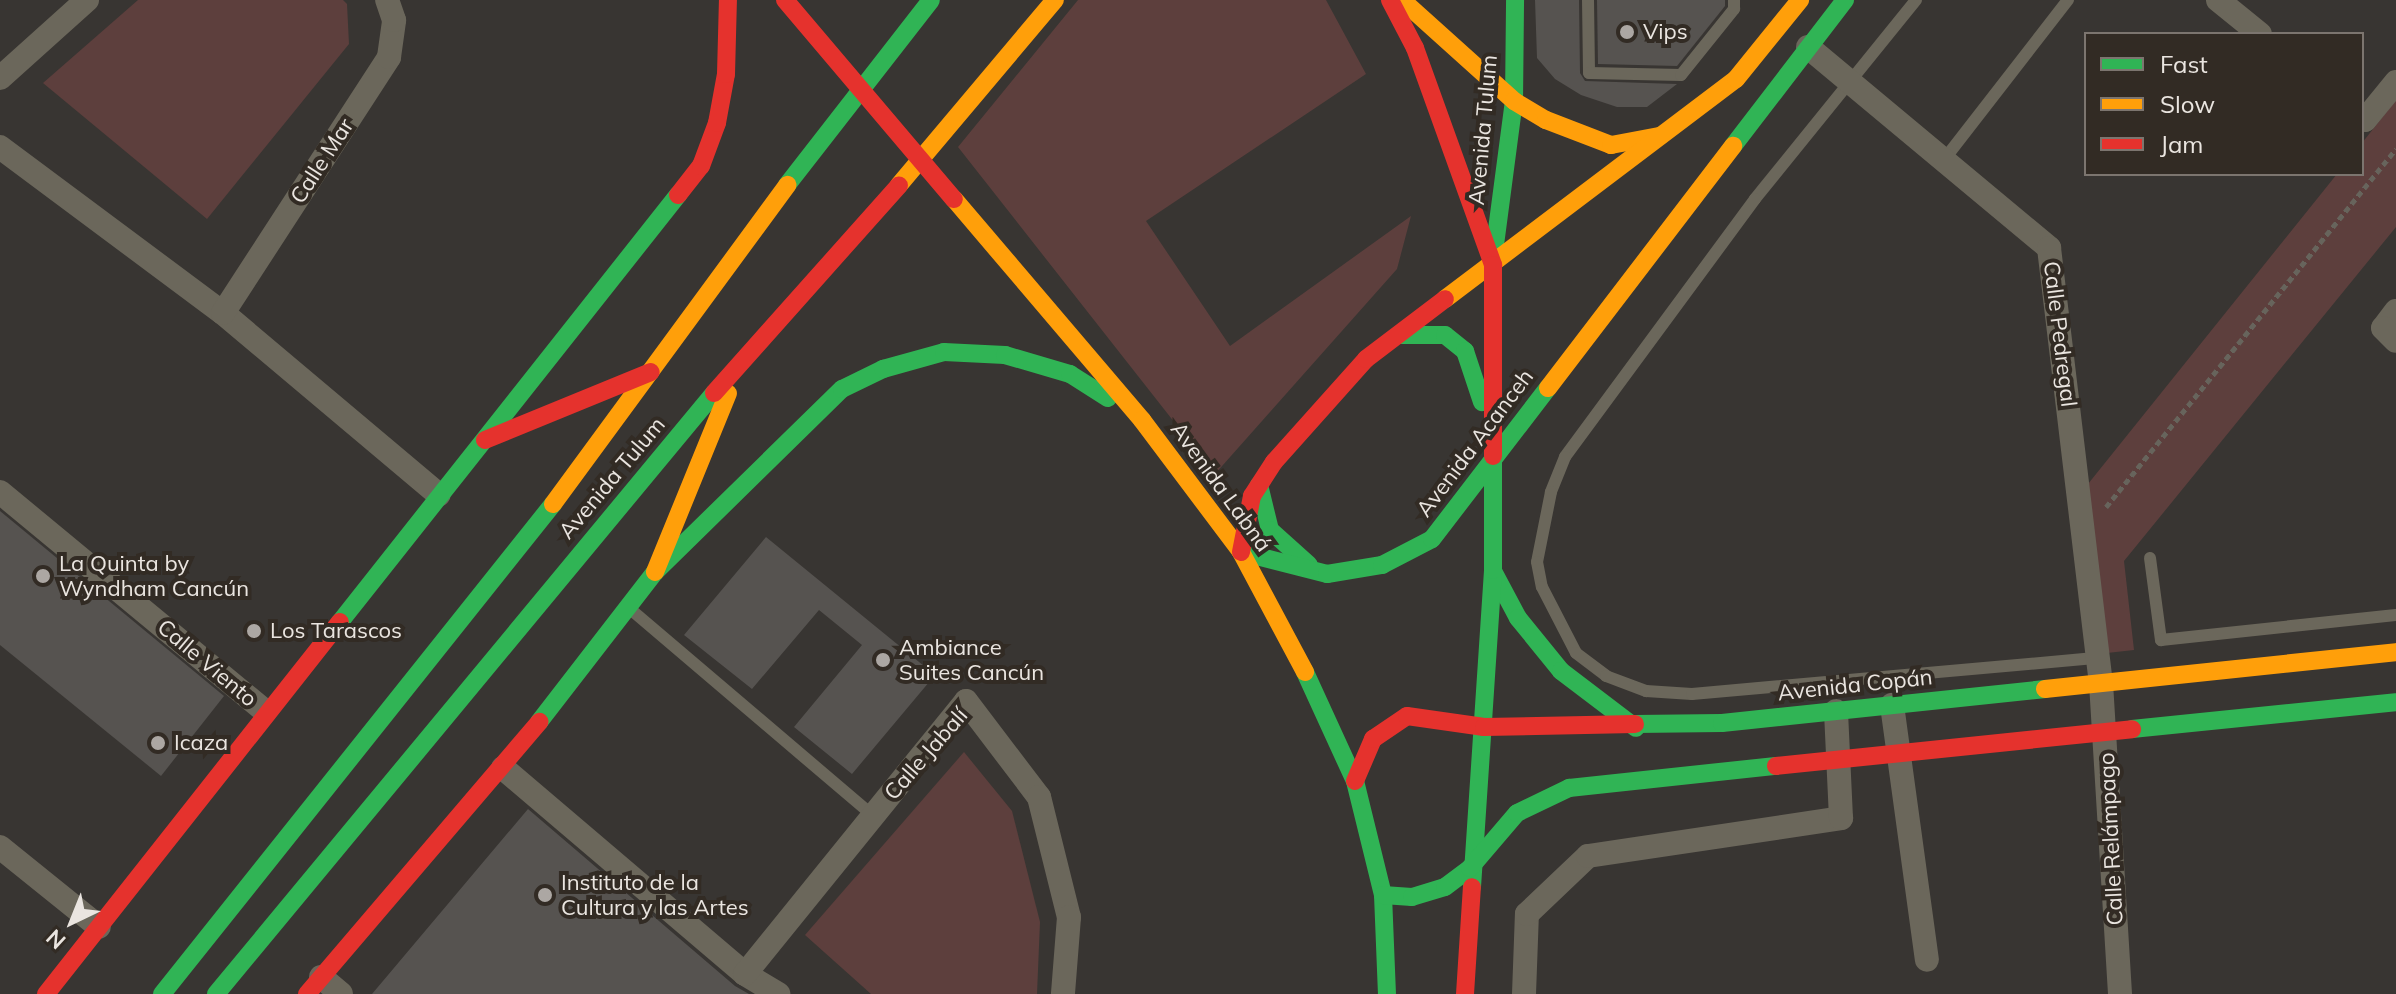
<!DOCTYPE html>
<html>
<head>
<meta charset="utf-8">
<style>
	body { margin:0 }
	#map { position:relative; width:2396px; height:994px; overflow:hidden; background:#383532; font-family:Mulish,sans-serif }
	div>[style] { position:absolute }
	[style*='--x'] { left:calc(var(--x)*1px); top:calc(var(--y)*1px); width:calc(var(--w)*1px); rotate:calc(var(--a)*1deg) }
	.green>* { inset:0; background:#5d3f3d }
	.building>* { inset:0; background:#565350 }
	.path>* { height:5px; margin-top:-2.5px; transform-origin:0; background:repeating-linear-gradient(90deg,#67645c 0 6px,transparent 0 10px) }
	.lane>* { height:12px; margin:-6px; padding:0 6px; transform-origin:6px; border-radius:6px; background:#6b675b }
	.street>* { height:24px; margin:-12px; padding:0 12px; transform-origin:12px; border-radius:12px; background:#6b675b }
	.fast>* { height:18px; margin:-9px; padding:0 9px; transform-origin:9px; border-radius:9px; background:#30b455 }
	.slow>* { height:18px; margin:-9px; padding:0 9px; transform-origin:9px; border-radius:9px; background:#ff9f0a }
	.jam>* { height:18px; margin:-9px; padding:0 9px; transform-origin:9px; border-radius:9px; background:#e5322d }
	.dots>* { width:22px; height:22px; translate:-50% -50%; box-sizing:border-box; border:4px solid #322b24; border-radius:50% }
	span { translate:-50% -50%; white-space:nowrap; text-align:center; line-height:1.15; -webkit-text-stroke:8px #322b24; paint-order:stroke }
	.poi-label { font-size:22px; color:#eae5e0 }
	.left { translate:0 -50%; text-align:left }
	.street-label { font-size:22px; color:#eae5e0 }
	.legend { position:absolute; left:2084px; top:32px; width:280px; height:144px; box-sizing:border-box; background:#322b24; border:2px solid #7c756f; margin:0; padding:10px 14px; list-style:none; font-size:24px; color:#eae5e0 }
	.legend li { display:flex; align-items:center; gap:16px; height:40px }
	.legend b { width:40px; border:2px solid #7c756f }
	.north { position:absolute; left:32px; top:882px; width:80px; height:80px; -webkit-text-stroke:6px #322b24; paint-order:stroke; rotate:223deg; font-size:22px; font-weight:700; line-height:32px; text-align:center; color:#eae5e0 }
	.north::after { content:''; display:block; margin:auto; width:28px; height:36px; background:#eae5e0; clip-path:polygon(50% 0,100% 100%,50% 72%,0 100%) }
</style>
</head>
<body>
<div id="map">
	<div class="green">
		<div style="clip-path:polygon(138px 0,343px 0,347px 4px,349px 44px,207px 219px,43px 83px)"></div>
		<div style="clip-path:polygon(1078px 0,1326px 0,1366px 74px,1146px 221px,1230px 346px,1411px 216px,1397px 269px,1215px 474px,958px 147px)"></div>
		<div style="clip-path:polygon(2396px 100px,2396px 227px,2124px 561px,2134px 650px,2107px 653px,2088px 484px,2337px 174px,2362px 174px,2362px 143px)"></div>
		<div style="clip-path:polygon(964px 752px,1012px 811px,1040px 922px,1037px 994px,871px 994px,805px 935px)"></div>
	</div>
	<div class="building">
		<div style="clip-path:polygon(1535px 0,1579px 0,1580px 73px,1585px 81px,1677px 84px,1647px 107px,1617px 107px,1581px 95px,1555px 79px,1537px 58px)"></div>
		<div style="clip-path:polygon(1597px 0,1725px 0,1725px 6px,1677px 66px,1598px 64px)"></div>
		<div style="clip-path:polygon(0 511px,224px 696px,161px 776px,0 645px)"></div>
		<div style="clip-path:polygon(766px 537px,935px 675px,852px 774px,794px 727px,862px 645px,819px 610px,752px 689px,684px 635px)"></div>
		<div style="clip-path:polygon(528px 809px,735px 986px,749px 994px,372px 994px)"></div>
	</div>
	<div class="path">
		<div style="--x:2106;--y:507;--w:461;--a:-51"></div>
	</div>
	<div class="lane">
		<div style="--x:1588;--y:0;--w:73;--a:89.2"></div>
		<div style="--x:1589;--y:73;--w:92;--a:1.2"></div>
		<div style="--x:1681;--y:75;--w:85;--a:-51.2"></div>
		<div style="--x:1734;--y:9;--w:9;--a:-90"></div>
		<div style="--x:1916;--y:0;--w:256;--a:129"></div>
		<div style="--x:1755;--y:199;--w:320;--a:126.4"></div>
		<div style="--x:1565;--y:457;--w:38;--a:112"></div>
		<div style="--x:1551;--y:492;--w:71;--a:101.3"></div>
		<div style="--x:1537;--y:562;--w:25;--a:79"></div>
		<div style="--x:1542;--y:587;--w:74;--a:62.7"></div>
		<div style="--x:1576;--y:653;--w:38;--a:37"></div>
		<div style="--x:1606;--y:676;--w:43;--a:20.6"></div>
		<div style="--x:1646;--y:691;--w:46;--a:3.7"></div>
		<div style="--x:1692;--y:694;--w:407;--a:-5.1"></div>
		<div style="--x:1943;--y:161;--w:204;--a:-52.2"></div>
		<div style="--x:2150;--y:558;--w:83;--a:82.4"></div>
		<div style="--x:2161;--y:640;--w:236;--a:-6.1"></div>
		<div style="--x:629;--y:608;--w:321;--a:40.4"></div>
	</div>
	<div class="street">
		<div style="--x:2218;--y:0;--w:54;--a:39"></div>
		<div style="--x:1808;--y:47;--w:314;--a:39.8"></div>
		<div style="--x:2049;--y:248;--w:438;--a:83.2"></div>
		<div style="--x:2101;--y:683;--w:312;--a:86.5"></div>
		<div style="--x:0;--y:78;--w:117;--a:-41.9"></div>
		<div style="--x:2362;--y:117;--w:4;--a:45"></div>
		<div style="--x:2365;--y:120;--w:49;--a:-50.8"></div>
		<div style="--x:0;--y:147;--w:278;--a:36.7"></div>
		<div style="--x:223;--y:313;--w:282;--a:40.1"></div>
		<div style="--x:2396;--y:311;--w:21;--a:127"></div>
		<div style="--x:2383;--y:328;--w:18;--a:45"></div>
		<div style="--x:223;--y:313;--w:305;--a:-57"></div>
		<div style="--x:389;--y:57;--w:37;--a:-82"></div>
		<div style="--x:394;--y:20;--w:21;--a:-109"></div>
		<div style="--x:0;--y:492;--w:344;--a:39.6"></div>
		<div style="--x:1892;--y:705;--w:257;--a:82.2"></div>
		<div style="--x:503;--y:768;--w:318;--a:40.4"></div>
		<div style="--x:745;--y:974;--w:39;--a:31"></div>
		<div style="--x:0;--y:847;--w:127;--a:38.9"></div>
		<div style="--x:745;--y:974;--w:351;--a:-51"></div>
		<div style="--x:966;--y:701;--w:121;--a:52.8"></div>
		<div style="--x:1039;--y:797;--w:124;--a:76"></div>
		<div style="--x:1069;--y:917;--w:77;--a:94.5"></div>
		<div style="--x:321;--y:977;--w:26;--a:40"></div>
		<div style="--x:1524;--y:994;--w:80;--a:-87.9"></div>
		<div style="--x:1527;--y:914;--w:84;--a:-43.6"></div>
		<div style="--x:1588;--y:856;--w:256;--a:-8.5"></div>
		<div style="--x:1841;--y:818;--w:107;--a:-92.7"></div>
	</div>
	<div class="fast">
		<div style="--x:1733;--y:146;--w:184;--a:-52.5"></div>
		<div style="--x:787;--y:185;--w:234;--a:-52.1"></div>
		<div style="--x:1493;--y:260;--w:160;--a:-82.5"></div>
		<div style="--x:1514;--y:101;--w:101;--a:-89.4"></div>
		<div style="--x:1400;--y:335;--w:45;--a:0"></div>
		<div style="--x:1445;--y:335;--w:26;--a:39"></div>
		<div style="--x:1465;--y:351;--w:54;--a:71.6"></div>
		<div style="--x:1259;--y:485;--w:46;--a:76.3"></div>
		<div style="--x:1270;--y:530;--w:52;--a:41.9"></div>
		<div style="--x:1241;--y:552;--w:89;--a:14.3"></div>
		<div style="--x:1327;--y:574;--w:56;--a:-9.3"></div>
		<div style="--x:1382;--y:565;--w:56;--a:-27.5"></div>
		<div style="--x:1432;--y:539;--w:190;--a:-52.5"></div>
		<div style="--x:1493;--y:571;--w:53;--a:62"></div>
		<div style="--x:1518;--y:618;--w:68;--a:50.9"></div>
		<div style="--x:1561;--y:671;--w:94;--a:37.2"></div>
		<div style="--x:340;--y:622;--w:545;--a:-51.64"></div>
		<div style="--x:1305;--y:672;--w:120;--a:65.4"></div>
		<div style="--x:1355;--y:781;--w:117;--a:76.2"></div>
		<div style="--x:1383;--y:895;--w:99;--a:87.7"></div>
		<div style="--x:539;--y:722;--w:190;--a:-52.3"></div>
		<div style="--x:655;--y:572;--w:262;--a:-44.4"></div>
		<div style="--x:842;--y:389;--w:46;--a:-26"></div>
		<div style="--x:883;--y:369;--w:63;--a:-15.6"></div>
		<div style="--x:944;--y:352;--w:61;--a:2.8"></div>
		<div style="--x:1005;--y:355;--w:68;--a:16.3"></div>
		<div style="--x:1070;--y:374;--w:45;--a:32.3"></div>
		<div style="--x:1635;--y:724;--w:87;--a:-0.7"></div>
		<div style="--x:1722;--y:723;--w:325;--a:-6"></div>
		<div style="--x:2132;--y:729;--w:265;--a:-5.8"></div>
		<div style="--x:1472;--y:887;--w:318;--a:-86.2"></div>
		<div style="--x:1493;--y:570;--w:114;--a:-90"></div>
		<div style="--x:1383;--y:895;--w:29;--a:4"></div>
		<div style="--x:1412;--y:897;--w:34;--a:-17"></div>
		<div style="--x:1445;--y:887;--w:31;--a:-37"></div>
		<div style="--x:1470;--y:868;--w:72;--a:-49.5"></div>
		<div style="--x:1517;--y:813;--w:58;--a:-25.7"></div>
		<div style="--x:1569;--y:788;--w:208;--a:-6.1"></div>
		<div style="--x:162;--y:994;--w:627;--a:-51.41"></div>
		<div style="--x:216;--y:994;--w:781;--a:-50.35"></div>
	</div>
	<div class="slow">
		<div style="--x:1402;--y:0;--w:151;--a:42"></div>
		<div style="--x:1514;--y:101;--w:37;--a:31"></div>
		<div style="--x:1546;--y:120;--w:70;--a:21"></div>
		<div style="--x:1611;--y:145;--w:50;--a:-10.4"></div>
		<div style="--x:899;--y:185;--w:242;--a:-49.9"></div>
		<div style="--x:954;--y:199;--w:290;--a:49.6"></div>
		<div style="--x:1142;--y:420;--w:165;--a:53.1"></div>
		<div style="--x:1241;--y:552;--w:136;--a:61.9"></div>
		<div style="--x:1445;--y:299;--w:365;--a:-37.1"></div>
		<div style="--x:1736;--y:79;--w:102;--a:-51"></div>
		<div style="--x:1548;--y:388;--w:305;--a:-52.6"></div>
		<div style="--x:553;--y:504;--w:396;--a:-53.7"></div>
		<div style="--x:655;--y:572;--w:193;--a:-67.8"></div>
		<div style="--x:2045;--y:689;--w:353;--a:-6"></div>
	</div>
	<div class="jam">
		<div style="--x:785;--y:0;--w:261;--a:49.7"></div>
		<div style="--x:1390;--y:0;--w:54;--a:62.5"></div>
		<div style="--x:1415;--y:48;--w:231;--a:70.2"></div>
		<div style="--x:1493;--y:265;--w:191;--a:90"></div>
		<div style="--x:678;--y:195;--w:37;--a:-52"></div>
		<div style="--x:701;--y:166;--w:46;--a:-69.6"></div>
		<div style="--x:717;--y:123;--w:50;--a:-79.6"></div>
		<div style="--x:726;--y:74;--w:74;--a:-88.5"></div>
		<div style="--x:714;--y:393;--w:278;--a:-48.3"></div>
		<div style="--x:485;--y:440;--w:179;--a:-22.3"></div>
		<div style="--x:1241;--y:552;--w:57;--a:-78.9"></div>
		<div style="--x:1252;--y:496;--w:40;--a:-57.1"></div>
		<div style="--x:1274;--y:462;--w:138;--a:-48.2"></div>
		<div style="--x:1366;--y:359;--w:99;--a:-37.2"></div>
		<div style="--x:1776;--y:766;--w:358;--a:-5.9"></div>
		<div style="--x:1355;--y:781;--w:46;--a:-66.8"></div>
		<div style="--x:1373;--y:739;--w:41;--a:-34.1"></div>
		<div style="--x:1407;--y:716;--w:78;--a:8.1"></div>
		<div style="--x:1484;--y:727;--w:151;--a:-1.1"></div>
		<div style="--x:46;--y:994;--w:474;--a:-51.7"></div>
		<div style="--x:307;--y:994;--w:358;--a:-49.5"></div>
		<div style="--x:1465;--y:994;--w:107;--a:-86.3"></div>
	</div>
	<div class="dots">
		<div style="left:1627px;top:32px;background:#aca7a3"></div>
		<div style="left:43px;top:576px;background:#aca7a3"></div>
		<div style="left:254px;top:631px;background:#aca7a3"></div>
		<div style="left:883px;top:660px;background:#aca7a3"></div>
		<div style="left:158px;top:743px;background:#aca7a3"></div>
		<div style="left:545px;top:895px;background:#aca7a3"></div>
	</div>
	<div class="poi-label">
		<span class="left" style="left:1643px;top:32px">Vips</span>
		<span class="left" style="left:59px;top:576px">La Quinta by<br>Wyndham Cancún</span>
		<span class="left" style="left:270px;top:631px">Los Tarascos</span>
		<span class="left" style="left:899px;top:660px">Ambiance<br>Suites Cancún</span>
		<span class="left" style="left:174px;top:743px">Icaza</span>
		<span class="left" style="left:561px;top:895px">Instituto de la<br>Cultura y las Artes</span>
	</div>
	<div class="street-label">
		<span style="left:1483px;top:130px;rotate:-85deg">Avenida Tulum</span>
		<span style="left:322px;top:161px;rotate:-57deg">Calle Mar</span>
		<span style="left:2060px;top:334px;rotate:83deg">Calle Pedregal</span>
		<span style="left:1475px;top:443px;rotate:-53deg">Avenida Acanceh</span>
		<span style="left:612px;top:478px;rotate:-50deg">Avenida Tulum</span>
		<span style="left:1221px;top:487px;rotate:54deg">Avenida Labná</span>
		<span style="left:207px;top:663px;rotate:40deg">Calle Viento</span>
		<span style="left:1855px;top:685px;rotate:-6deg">Avenida Copán</span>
		<span style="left:926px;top:754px;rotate:-49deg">Calle Jabalí</span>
		<span style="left:2111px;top:839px;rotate:-93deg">Calle Relámpago</span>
	</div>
	<ul class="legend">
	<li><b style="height:10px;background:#30b455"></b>Fast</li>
	<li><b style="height:10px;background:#ff9f0a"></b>Slow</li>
	<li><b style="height:10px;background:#e5322d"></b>Jam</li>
	</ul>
	<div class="north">N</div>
</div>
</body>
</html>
